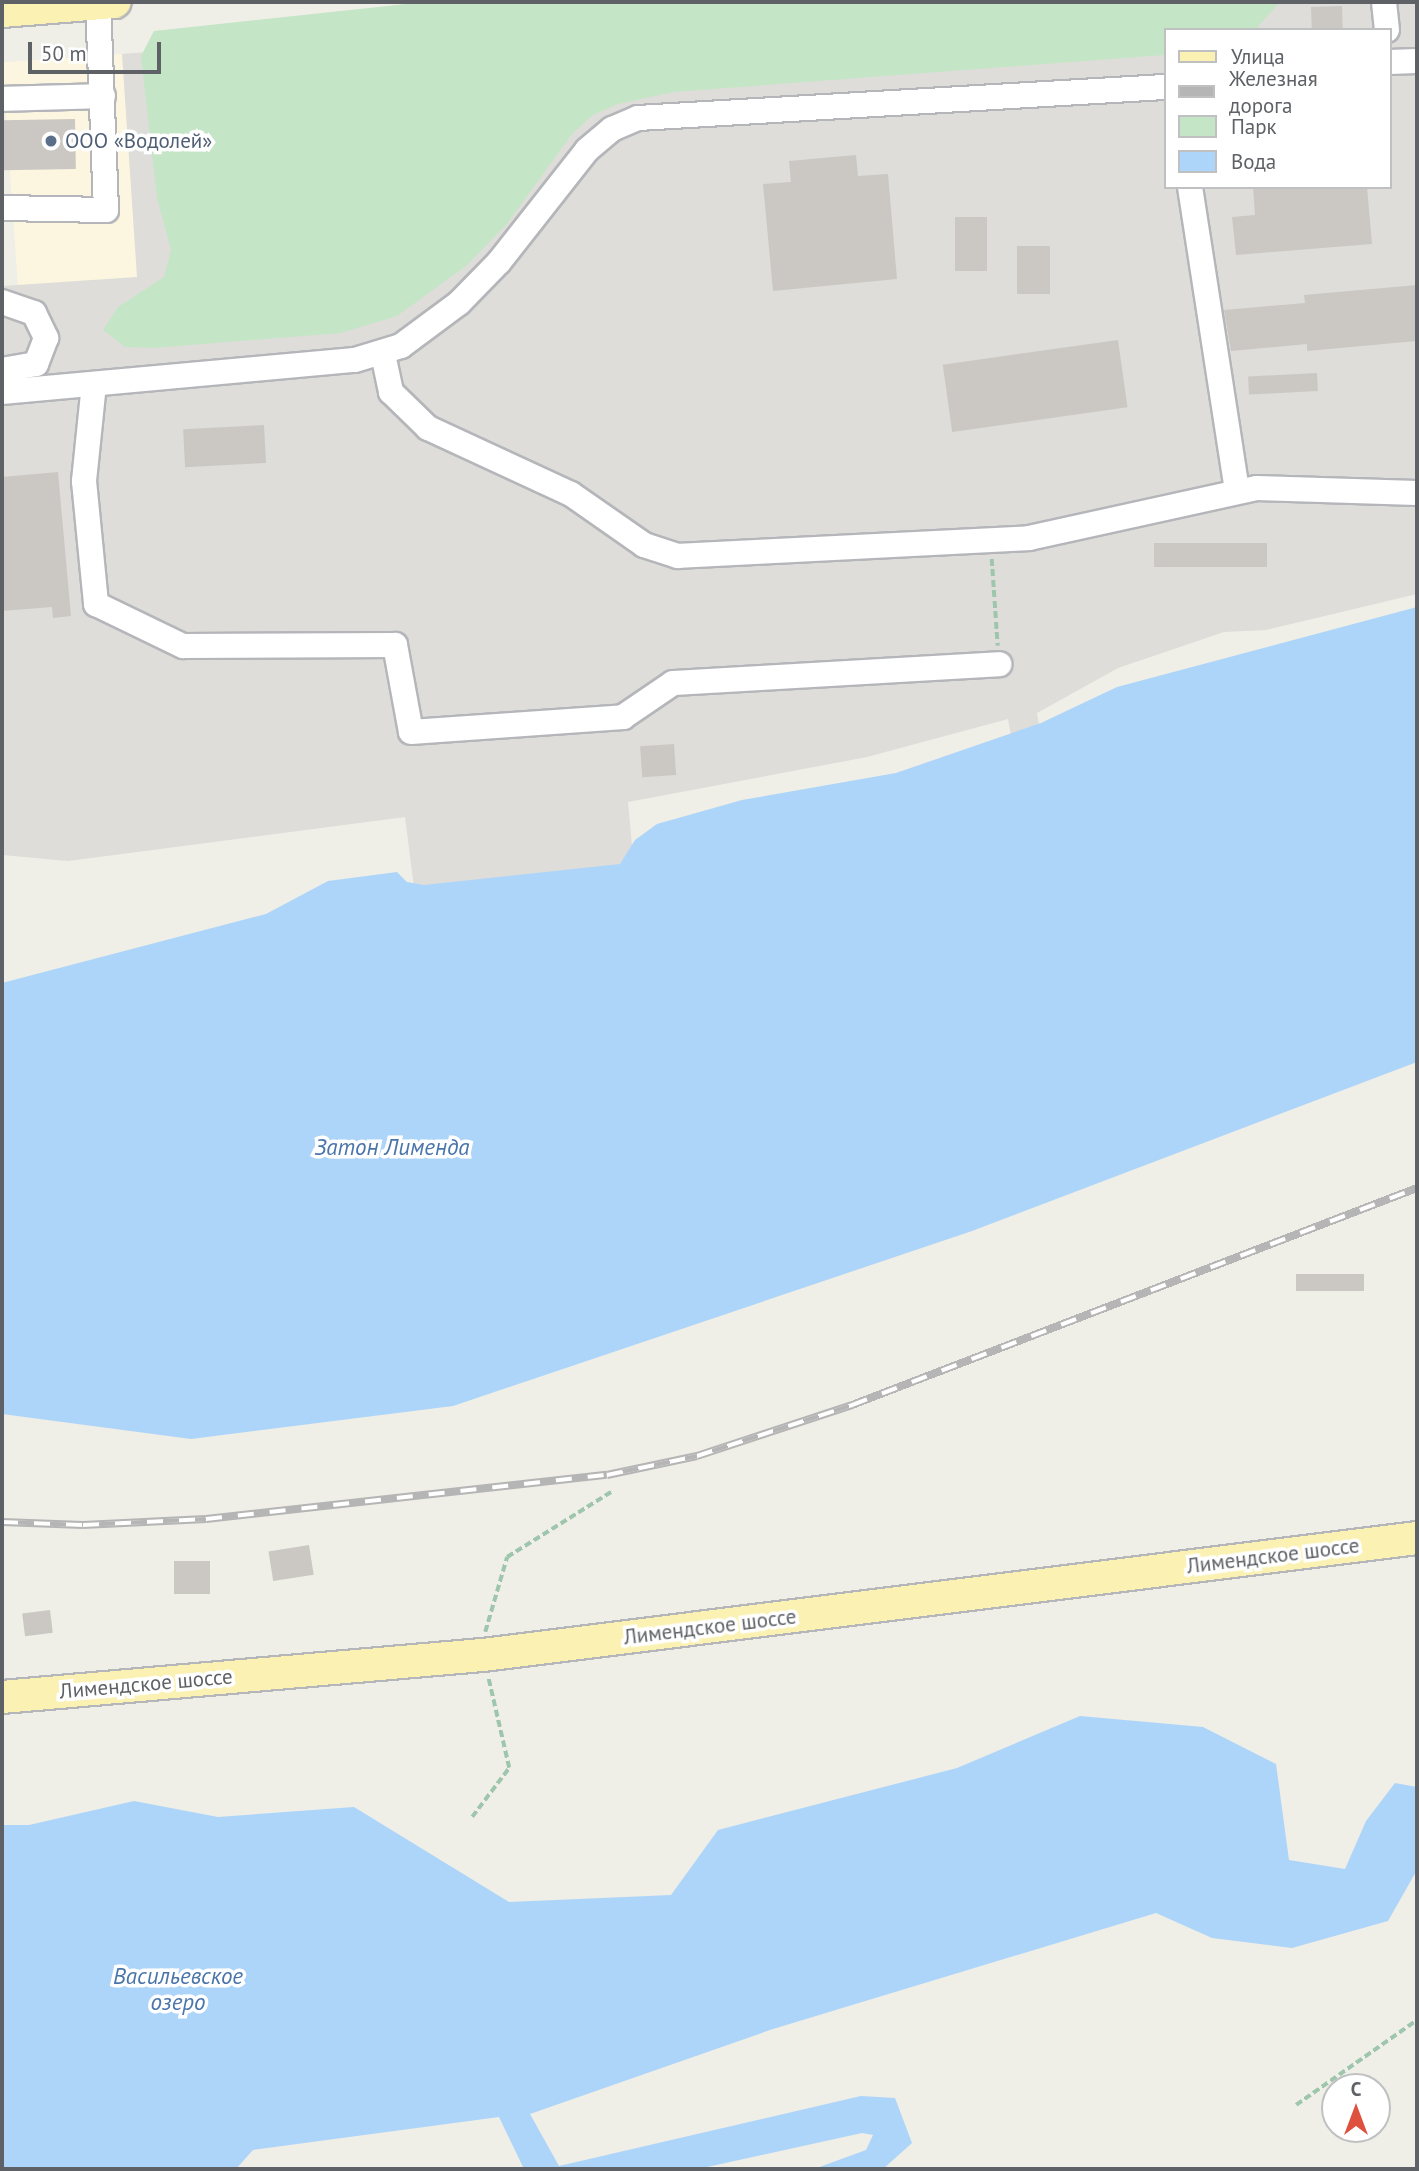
<!DOCTYPE html>
<html>
<head>
<meta charset="utf-8">
<style>
	body { margin:0 }
	#map { position:relative; width:1419px; height:2171px; overflow:hidden; background:#efeee7; font-family:"PT Sans",sans-serif }
	div>[style] { position:absolute }
	[style*='--x'] { left:calc(var(--x)*1px); top:calc(var(--y)*1px); width:calc(var(--w)*1px); rotate:calc(var(--a)*1deg) }
	.commercial>* { inset:0; background:#fcf6e0; transform-origin:0 0 }
	.industrial>* { inset:0; background:#deddd9 }
	.green>* { inset:0; background:#c5e5c7 }
	.water>* { inset:0; background:#add5f9 }
	.building>* { inset:0; background:#cbc8c4; transform-origin:0 0 }
	.path>* { height:3.5px; margin-top:-1.75px; transform-origin:0; background:repeating-linear-gradient(90deg,#9ec6ac 0 7px,transparent 0 10.5px) }
	.roads { filter:drop-shadow(2px 0 #b4b6ba) drop-shadow(-2px 0 #b4b6ba) drop-shadow(0 2px #b4b6ba) drop-shadow(0 -2px #b4b6ba) }
	.minor>* { height:24px; margin:-12px; padding:0 12px; transform-origin:12px; border-radius:12px; background:#fff }
	.major>* { height:32px; margin:-16px; padding:0 16px; transform-origin:16px; border-radius:16px; background:#faf1b2 }
	.rail>* { height:8px; margin-top:-4px; transform-origin:0; background:repeating-linear-gradient(90deg,#fff 0 16px,#b5b5b6 0 32px); box-sizing:border-box; border-block:2px solid #b5b5b6 }
	.dots>* { width:19px; height:19px; translate:-50% -50%; box-sizing:border-box; border:4px solid #fff; border-radius:50% }
	span { translate:-50% -50%; white-space:nowrap; text-align:center; line-height:1.15; -webkit-text-stroke:7px #fff; paint-order:stroke }
	.service-label { font-size:21px; color:#4e5e75 }
	.left { translate:0 -50%; text-align:left }
	.street-label { font-size:21px; color:#5e6166 }
	.water-label { font-size:23px; color:#4a75ab; font-style:italic }
	.frame { position:absolute; inset:0; border:4px solid #5e6166; pointer-events:none }
	.legend { position:absolute; left:1164px; top:28px; width:228px; height:161px; box-sizing:border-box; background:#fff; border:2px solid #bfc0c2; margin:0; padding:9px 12px; list-style:none; font-size:21px; color:#5e6166 }
	.legend li { display:flex; align-items:center; gap:14px; height:35px }
	.legend b { width:35px; border:2px solid #bfc0c2 }
	.north { position:absolute; left:1321px; top:2073px; width:70px; height:70px; box-sizing:border-box; background:#fff; border:2px solid #bfc0c2; border-radius:50%; rotate:0deg; font-size:19px; font-weight:700; line-height:28px; text-align:center; color:#5e6166 }
	.north::after { content:''; display:block; margin:auto; width:24px; height:32px; background:#de513e; clip-path:polygon(50% 0,100% 100%,50% 72%,0 100%) }
	.scale { position:absolute; left:28px; top:42px; width:133px; height:32px; box-sizing:border-box; border:4px solid #5e6166; border-top:0; padding-left:9px; font-size:21px; line-height:24px; white-space:nowrap; color:#5e6166; -webkit-text-stroke:5px #fff; paint-order:stroke }
</style>
</head>
<body>
<div id="map">
	<div class="commercial">
		<div style="left:122px;top:54px;width:224px;height:120px;rotate:86deg"></div>
	</div>
	<div class="industrial">
		<div style="clip-path:polygon(evenodd,792px 2px,1417px 2px,1417px 594px,1266px 630px,1224px 632px,1118px 668px,1037px 713px,1047px 773px,1019px 779px,1008px 719px,867px 757px,628px 802px,635px 878px,416px 903px,405px 817px,68px 861px,2px 855px,2px 286px,137px 277px,122px 54px,792px 2px,1165px 30px,1389px 30px,1389px 187px,1165px 187px,1165px 30px)"></div>
	</div>
	<div class="green">
		<div style="clip-path:polygon(425px 2px,1280px 2px,1255px 30px,1165px 30px,1165px 55px,674px 92px,618px 104px,593px 115px,572px 134px,507px 224px,466px 266px,397px 316px,341px 333px,153px 348px,125px 347px,103px 330px,118px 307px,164px 277px,171px 250px,157px 198px,141px 56px,154px 31px)"></div>
	</div>
	<div class="water">
		<div style="clip-path:polygon(1417px 607px,1417px 1062px,972px 1231px,453px 1406px,191px 1439px,2px 1414px,2px 983px,266px 914px,328px 881px,397px 872px,407px 882px,424px 885px,620px 864px,635px 840px,657px 824px,742px 800px,896px 773px,1041px 723px,1117px 687px)"></div>
		<div style="clip-path:polygon(1080px 1716px,1203px 1727px,1276px 1764px,1289px 1860px,1345px 1869px,1366px 1821px,1395px 1783px,1417px 1787px,1417px 1870px,1388px 1921px,1292px 1948px,1212px 1938px,1156px 1913px,773px 2029px,530px 2114px,559px 2166px,861px 2096px,895px 2098px,912px 2143px,883px 2169px,814px 2169px,866px 2150px,873px 2135px,862px 2133px,698px 2169px,524px 2169px,499px 2117px,253px 2150px,236px 2169px,2px 2169px,2px 1825px,29px 1825px,134px 1801px,218px 1817px,354px 1807px,509px 1902px,671px 1895px,718px 1830px,957px 1768px)"></div>
	</div>
	<div class="building">
		<div style="left:1342px;top:6px;width:24px;height:31px;rotate:88deg"></div>
		<div style="left:75px;top:119px;width:50px;height:73px;rotate:89deg"></div>
		<div style="clip-path:polygon(856px 155px,858px 176px,888px 174px,897px 279px,773px 291px,763px 184px,791px 182px,789px 161px)"></div>
		<div style="clip-path:polygon(1253px 187px,1367px 187px,1372px 244px,1236px 255px,1232px 217px,1255px 215px)"></div>
		<div style="left:955px;top:217px;width:32px;height:54px"></div>
		<div style="left:1017px;top:246px;width:33px;height:48px"></div>
		<div style="clip-path:polygon(1417px 285px,1417px 341px,1307px 351px,1307px 344px,1231px 351px,1224px 310px,1305px 303px,1304px 295px)"></div>
		<div style="left:1118px;top:340px;width:68px;height:177px;rotate:82deg"></div>
		<div style="left:1317px;top:373px;width:18px;height:69px;rotate:87deg"></div>
		<div style="left:264px;top:425px;width:38px;height:81px;rotate:87deg"></div>
		<div style="clip-path:polygon(58px 472px,71px 616px,53px 618px,52px 607px,2px 611px,2px 477px)"></div>
		<div style="left:1154px;top:543px;width:113px;height:24px"></div>
		<div style="left:674px;top:744px;width:31px;height:34px;rotate:86deg"></div>
		<div style="left:1296px;top:1274px;width:68px;height:17px"></div>
		<div style="left:309px;top:1545px;width:30px;height:41px;rotate:81deg"></div>
		<div style="left:174px;top:1561px;width:36px;height:33px"></div>
		<div style="left:50px;top:1610px;width:23px;height:28px;rotate:83deg"></div>
	</div>
	<div class="path">
		<div style="--x:992;--y:559;--w:87;--a:86.1"></div>
		<div style="--x:485;--y:1632;--w:78;--a:-73.7"></div>
		<div style="--x:507;--y:1557;--w:123;--a:-32"></div>
		<div style="--x:472;--y:1817;--w:61;--a:-52.9"></div>
		<div style="--x:509;--y:1768;--w:93;--a:-103"></div>
		<div style="--x:1296;--y:2105;--w:148;--a:-35.1"></div>
	</div>
	<div class="roads">
		<div class="minor">
			<div style="--x:1384;--y:2;--w:28;--a:84"></div>
			<div style="--x:1389;--y:62;--w:28;--a:-2"></div>
			<div style="--x:2;--y:99;--w:101;--a:-1.7"></div>
			<div style="--x:1190;--y:187;--w:306;--a:81.2"></div>
			<div style="--x:2;--y:208;--w:104;--a:1.1"></div>
			<div style="--x:106;--y:210;--w:207;--a:-92.2"></div>
			<div style="--x:2;--y:302;--w:34;--a:19"></div>
			<div style="--x:34;--y:313;--w:28;--a:64"></div>
			<div style="--x:46;--y:338;--w:28;--a:111"></div>
			<div style="--x:36;--y:364;--w:35;--a:170"></div>
			<div style="--x:383;--y:354;--w:39;--a:78"></div>
			<div style="--x:391;--y:392;--w:52;--a:44.2"></div>
			<div style="--x:428;--y:428;--w:157;--a:24.8"></div>
			<div style="--x:571;--y:494;--w:89;--a:34.9"></div>
			<div style="--x:644;--y:545;--w:36;--a:18"></div>
			<div style="--x:678;--y:556;--w:351;--a:-2.9"></div>
			<div style="--x:1029;--y:538;--w:233;--a:-12.4"></div>
			<div style="--x:1257;--y:488;--w:160;--a:1.8"></div>
			<div style="--x:94;--y:384;--w:98;--a:95.9"></div>
			<div style="--x:84;--y:481;--w:124;--a:84.4"></div>
			<div style="--x:96;--y:604;--w:97;--a:25.8"></div>
			<div style="--x:183;--y:646;--w:212;--a:-0.3"></div>
			<div style="--x:395;--y:645;--w:88;--a:79.6"></div>
			<div style="--x:411;--y:732;--w:213;--a:-4"></div>
			<div style="--x:623;--y:717;--w:60;--a:-34.2"></div>
			<div style="--x:673;--y:683;--w:327;--a:-3.3"></div>
			<div style="--x:2;--y:392;--w:354;--a:-5.2"></div>
			<div style="--x:355;--y:360;--w:48;--a:-16.9"></div>
			<div style="--x:401;--y:346;--w:72;--a:-36.6"></div>
			<div style="--x:459;--y:303;--w:57;--a:-45.7"></div>
			<div style="--x:499;--y:262;--w:142;--a:-51.8"></div>
			<div style="--x:587;--y:150;--w:33;--a:-40"></div>
			<div style="--x:612;--y:129;--w:28;--a:-23"></div>
			<div style="--x:638;--y:118;--w:528;--a:-3.37"></div>
		</div>
		<div class="major">
			<div style="--x:2;--y:11;--w:113;--a:-4.6"></div>
			<div style="--x:2;--y:1697;--w:483;--a:-5"></div>
			<div style="--x:483;--y:1655;--w:941;--a:-7.14"></div>
		</div>
	</div>
	<div class="rail">
		<div style="--x:2;--y:1522;--w:81;--a:2.1"></div>
		<div style="--x:83;--y:1525;--w:123;--a:-2.8"></div>
		<div style="--x:206;--y:1519;--w:403;--a:-6.3"></div>
		<div style="--x:607;--y:1475;--w:92;--a:-11.9"></div>
		<div style="--x:697;--y:1456;--w:163;--a:-18.2"></div>
		<div style="--x:852;--y:1405;--w:605;--a:-21.01"></div>
	</div>
	<div class="dots">
		<div style="left:51px;top:141px;background:#5c6f8a"></div>
	</div>
	<div class="service-label">
		<span class="left" style="left:65px;top:141px">ООО «Водолей»</span>
	</div>
	<div class="street-label">
		<span style="left:1273px;top:1556px;rotate:-7deg">Лимендское шоссе</span>
		<span style="left:710px;top:1627px;rotate:-7deg">Лимендское шоссе</span>
		<span style="left:146px;top:1684px;rotate:-5deg">Лимендское шоссе</span>
	</div>
	<div class="water-label">
		<span style="left:392px;top:1147px">Затон Лименда</span>
		<span style="left:178px;top:1989px">Васильевское<br>озеро</span>
	</div>
	<div class="frame"></div>
	<ul class="legend">
	<li><b style="height:9px;background:#faf1b2"></b>Улица</li>
	<li><b style="height:9px;background:#b5b5b6"></b>Железная дорога</li>
	<li><b style="height:19px;background:#c5e5c7"></b>Парк</li>
	<li><b style="height:19px;background:#add5f9"></b>Вода</li>
	</ul>
	<div class="north">С</div>
	<div class="scale">50 m</div>
</div>
</body>
</html>
